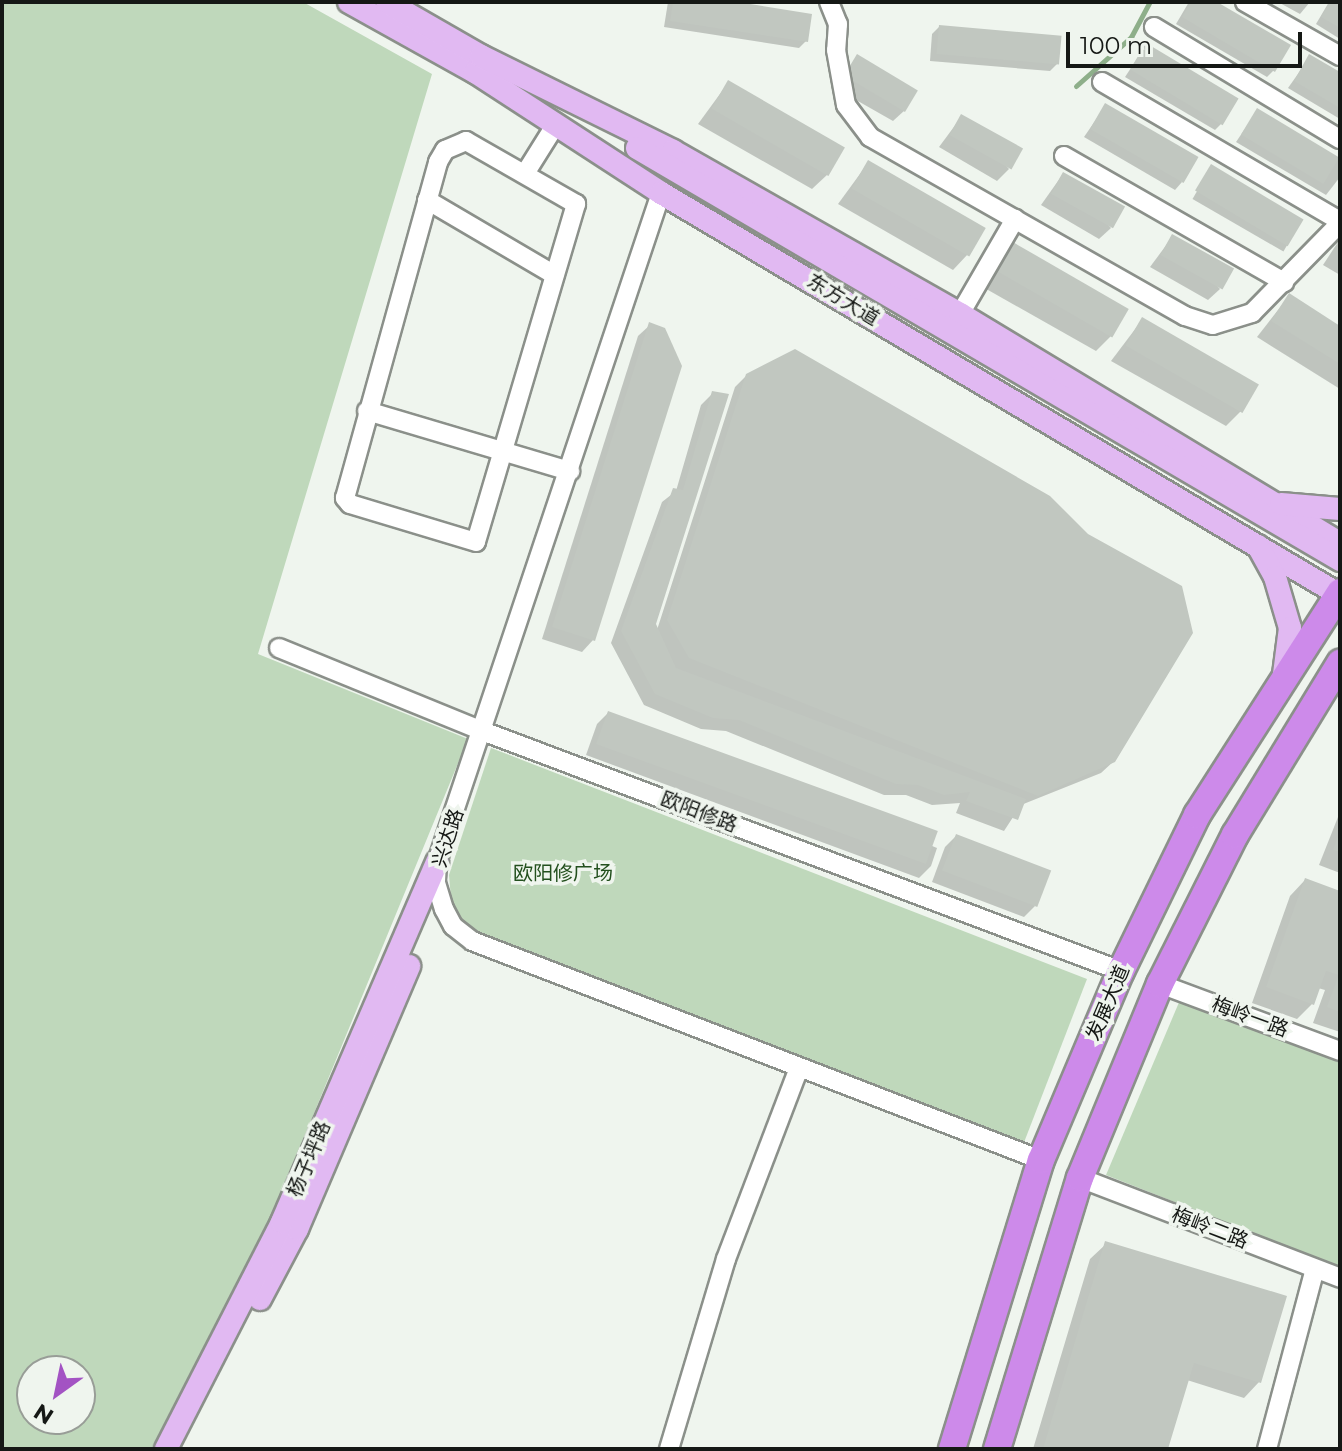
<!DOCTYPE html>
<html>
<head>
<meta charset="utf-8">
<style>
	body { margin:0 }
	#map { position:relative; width:1342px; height:1451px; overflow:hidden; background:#eff5ee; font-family:Montserrat,"Noto Sans SC",sans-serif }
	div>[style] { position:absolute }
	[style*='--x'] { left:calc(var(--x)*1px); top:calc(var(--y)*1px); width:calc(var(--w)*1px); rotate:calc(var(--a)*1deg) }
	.green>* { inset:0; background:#bfd8bb }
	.shadow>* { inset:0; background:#0003; transform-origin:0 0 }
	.stream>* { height:5px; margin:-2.5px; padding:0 2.5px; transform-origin:2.5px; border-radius:2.5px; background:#8eaf8a }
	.building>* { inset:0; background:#c1c7c0; transform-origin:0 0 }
	.roads { filter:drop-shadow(2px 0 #8b908a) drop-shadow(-2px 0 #8b908a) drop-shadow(0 2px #8b908a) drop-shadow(0 -2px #8b908a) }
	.minor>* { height:18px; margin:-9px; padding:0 9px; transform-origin:9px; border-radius:9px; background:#fff }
	.major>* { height:22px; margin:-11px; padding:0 11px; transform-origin:11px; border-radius:11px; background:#e1b9f2 }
	.highway>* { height:26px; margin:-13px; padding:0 13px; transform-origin:13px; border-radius:13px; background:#cd8aea }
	span { translate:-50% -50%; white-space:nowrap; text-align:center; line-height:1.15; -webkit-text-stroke:7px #eff5ee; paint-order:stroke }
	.street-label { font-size:20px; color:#151815 }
	.park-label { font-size:20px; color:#23501e }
	.frame { position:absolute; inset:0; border:4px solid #151815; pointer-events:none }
	.north { position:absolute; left:16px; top:1355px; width:80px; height:80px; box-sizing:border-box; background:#eff5ee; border:2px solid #989d97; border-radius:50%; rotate:213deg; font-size:22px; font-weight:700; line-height:32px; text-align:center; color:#151815 }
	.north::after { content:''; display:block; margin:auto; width:28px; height:36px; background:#a353c3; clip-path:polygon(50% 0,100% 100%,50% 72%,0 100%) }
	.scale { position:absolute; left:1066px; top:32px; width:236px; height:36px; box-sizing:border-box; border:4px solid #151815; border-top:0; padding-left:10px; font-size:24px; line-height:28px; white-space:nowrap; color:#151815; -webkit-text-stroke:6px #eff5ee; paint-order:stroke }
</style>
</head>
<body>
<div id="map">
	<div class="green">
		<div style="clip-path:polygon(evenodd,2px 2px,303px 2px,432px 74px,258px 654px,468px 739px,275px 1208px,154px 1449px,2px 1449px,2px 2px,32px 1371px,80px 1371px,80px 1419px,32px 1419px,32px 1371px)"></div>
		<div style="clip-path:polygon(491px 748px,1087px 979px,1023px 1145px,473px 936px,452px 910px,449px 875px)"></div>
		<div style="clip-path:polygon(1180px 1000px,1340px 1060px,1340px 1267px,1106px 1175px)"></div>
	</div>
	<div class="shadow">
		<div style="clip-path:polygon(668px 2px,725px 2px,806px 41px,799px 48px,664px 27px)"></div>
		<div style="clip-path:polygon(1189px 2px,1213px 2px,1274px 70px,1267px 77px,1176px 24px)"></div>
		<div style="clip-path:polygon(1278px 2px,1310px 2px,1300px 14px)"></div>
		<div style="clip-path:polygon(1329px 2px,1340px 2px,1340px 39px,1316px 24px)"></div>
		<div style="clip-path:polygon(939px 27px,1057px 64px,1050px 71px,930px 61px,932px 34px)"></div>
		<div style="clip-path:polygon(1146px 45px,1222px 123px,1215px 130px,1125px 77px)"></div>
		<div style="clip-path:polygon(857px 57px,905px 110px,893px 121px,835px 88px)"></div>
		<div style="clip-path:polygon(1310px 57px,1340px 75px,1340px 119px,1288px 88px)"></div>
		<div style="clip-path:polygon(728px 83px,828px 174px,812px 189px,698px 124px)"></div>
		<div style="clip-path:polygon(1106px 105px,1182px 182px,1175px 190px,1084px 137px)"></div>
		<div style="clip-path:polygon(1257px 111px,1340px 159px,1340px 177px,1326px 195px,1236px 142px)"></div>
		<div style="clip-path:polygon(962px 116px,1009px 169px,997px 181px,939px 147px)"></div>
		<div style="clip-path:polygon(868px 163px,968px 254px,953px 270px,838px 204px)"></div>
		<div style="left:1211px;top:167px;width:105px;height:37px;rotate:30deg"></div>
		<div style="clip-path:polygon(1063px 174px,1111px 228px,1099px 239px,1041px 205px)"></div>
		<div style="clip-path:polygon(1173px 236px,1220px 289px,1208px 300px,1150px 267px)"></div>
		<div style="clip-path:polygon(1340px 239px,1340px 275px,1323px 265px)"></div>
		<div style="clip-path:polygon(996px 259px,1111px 336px,1096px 351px,981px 286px)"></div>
		<div style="clip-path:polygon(1289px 296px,1340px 328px,1340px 389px,1257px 337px)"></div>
		<div style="clip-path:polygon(1142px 320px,1241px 411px,1226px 426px,1111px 361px)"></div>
		<div style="clip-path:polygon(650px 325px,593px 640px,582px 652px,542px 639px,638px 336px)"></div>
		<div style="clip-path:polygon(747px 375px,1114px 761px,1101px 773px,1021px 805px,1004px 831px,956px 813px,960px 803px,932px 805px,906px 795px,884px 795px,726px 731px,701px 729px,644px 705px,611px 643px,662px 502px,676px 491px,701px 405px,713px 393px,654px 624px,657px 630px,735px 387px)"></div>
		<div style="clip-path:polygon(608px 713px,937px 848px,931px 866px,919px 878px,586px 755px,597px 724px)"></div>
		<div style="clip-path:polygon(1340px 812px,1340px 873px,1319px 865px)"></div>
		<div style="clip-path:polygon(956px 836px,1035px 906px,1024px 917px,932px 882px,945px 847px)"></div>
		<div style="clip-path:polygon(1305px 880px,1340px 893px,1340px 1032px,1313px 1023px,1325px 990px,1318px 988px,1312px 1004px,1297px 1019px,1252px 1003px,1290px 896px)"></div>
		<div style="clip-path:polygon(1106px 1244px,1259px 1382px,1244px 1398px,1187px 1380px,1166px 1449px,1033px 1449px,1090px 1259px)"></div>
	</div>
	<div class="stream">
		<div style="--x:1076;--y:86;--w:74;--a:-41.7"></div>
		<div style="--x:1131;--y:37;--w:40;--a:-62"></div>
	</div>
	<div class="building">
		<div style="clip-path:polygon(673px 2px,738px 2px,812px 14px,808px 42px,670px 21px)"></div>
		<div style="clip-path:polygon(1191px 2px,1217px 2px,1291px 45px,1275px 72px,1182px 17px)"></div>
		<div style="clip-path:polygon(1330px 2px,1340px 2px,1340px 28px,1321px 17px)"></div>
		<div style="left:939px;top:25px;width:123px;height:29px;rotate:5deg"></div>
		<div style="left:1146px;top:43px;width:108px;height:31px;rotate:31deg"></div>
		<div style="left:857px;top:54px;width:71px;height:25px;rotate:31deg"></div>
		<div style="clip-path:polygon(1309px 54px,1340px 72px,1340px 108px,1294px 81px)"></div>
		<div style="left:728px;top:80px;width:135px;height:33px;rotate:30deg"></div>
		<div style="left:1105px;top:103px;width:108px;height:30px;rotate:30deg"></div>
		<div style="left:1257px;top:108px;width:96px;height:31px;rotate:31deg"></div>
		<div style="left:961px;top:114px;width:71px;height:24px;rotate:29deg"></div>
		<div style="left:868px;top:160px;width:136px;height:33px;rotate:30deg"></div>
		<div style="left:1211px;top:164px;width:108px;height:31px;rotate:31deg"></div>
		<div style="left:1063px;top:172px;width:71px;height:25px;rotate:29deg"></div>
		<div style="left:1172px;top:234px;width:71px;height:24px;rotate:29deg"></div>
		<div style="left:1011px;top:241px;width:136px;height:33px;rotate:30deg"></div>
		<div style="clip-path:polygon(1289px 293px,1340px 326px,1340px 364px,1271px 321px)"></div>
		<div style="left:1142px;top:317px;width:135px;height:33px;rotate:30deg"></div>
		<div style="clip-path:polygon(649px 322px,665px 328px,682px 366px,595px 641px,552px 627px)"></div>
		<div style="clip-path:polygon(795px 349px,1050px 496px,1088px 534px,1182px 586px,1193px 633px,1115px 762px,1038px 796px,689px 658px,667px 620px,746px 374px)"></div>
		<div style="clip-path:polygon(712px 391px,729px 394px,656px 624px,676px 668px,1026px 799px,1018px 820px,966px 801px,970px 792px,944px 795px,918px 785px,896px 784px,739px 720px,713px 718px,655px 694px,621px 631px,673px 488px,683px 490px)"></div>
		<div style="left:608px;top:711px;width:351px;height:35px;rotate:20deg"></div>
		<div style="clip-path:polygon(1340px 831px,1340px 852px,1333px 850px)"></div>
		<div style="left:956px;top:834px;width:102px;height:39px;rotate:21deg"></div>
		<div style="clip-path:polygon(1305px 878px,1340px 891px,1340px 1012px,1327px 1007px,1339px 975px,1326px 971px,1314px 1005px,1266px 987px)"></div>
		<div style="clip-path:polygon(1105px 1241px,1287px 1296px,1261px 1383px,1194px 1363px,1168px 1449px,1043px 1449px)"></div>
	</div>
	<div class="roads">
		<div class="minor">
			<div style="--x:829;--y:2;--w:24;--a:68"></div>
			<div style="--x:838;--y:24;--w:26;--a:94"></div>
			<div style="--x:836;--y:50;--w:56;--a:79.7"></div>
			<div style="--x:846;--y:105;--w:40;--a:53"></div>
			<div style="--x:870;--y:137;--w:362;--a:29.6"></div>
			<div style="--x:1185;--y:316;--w:29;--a:18"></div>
			<div style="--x:1213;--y:325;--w:41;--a:-17.1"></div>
			<div style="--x:1252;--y:313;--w:126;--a:-45.6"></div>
			<div style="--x:1245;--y:2;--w:109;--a:29.6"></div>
			<div style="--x:1154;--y:27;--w:217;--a:31.1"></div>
			<div style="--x:1102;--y:82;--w:276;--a:30.3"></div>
			<div style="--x:466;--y:141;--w:127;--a:29.8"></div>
			<div style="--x:576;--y:204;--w:352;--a:106.5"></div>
			<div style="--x:476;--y:542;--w:132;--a:-163.2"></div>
			<div style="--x:350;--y:504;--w:8;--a:-130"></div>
			<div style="--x:345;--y:498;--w:349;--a:-74.5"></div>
			<div style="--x:438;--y:162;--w:14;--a:-60"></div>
			<div style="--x:445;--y:150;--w:23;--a:-23"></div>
			<div style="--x:1064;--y:156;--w:254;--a:29.8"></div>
			<div style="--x:526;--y:172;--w:57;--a:-58"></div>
			<div style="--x:661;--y:193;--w:706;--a:108.51"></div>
			<div style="--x:437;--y:862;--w:21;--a:93"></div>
			<div style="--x:436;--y:883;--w:27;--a:73"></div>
			<div style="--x:444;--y:909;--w:19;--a:62"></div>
			<div style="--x:453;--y:926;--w:24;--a:38"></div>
			<div style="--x:472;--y:941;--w:610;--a:21.05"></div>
			<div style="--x:427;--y:200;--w:148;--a:30.4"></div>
			<div style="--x:960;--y:314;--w:110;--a:-59.9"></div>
			<div style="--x:367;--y:411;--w:212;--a:16.5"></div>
			<div style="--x:279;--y:648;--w:222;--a:22.2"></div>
			<div style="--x:485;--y:732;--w:679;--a:20.6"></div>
			<div style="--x:1160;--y:984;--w:192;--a:20.4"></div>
			<div style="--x:1080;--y:1178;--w:279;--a:21"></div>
			<div style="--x:669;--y:1449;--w:198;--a:-73.3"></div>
			<div style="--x:726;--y:1259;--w:204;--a:-69.1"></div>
			<div style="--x:1267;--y:1449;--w:186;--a:-75.1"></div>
		</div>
		<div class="major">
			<div style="--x:349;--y:2;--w:144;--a:29.1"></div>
			<div style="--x:475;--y:72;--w:222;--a:33"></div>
			<div style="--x:661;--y:193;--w:789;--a:30.63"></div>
			<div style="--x:387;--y:2;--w:108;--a:29.9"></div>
			<div style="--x:481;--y:56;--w:214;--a:26.3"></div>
			<div style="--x:673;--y:151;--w:330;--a:29.6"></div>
			<div style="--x:960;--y:314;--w:444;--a:31.1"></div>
			<div style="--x:637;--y:148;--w:815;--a:30.37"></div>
			<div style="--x:1281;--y:504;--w:59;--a:4.8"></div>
			<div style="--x:1258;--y:546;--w:35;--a:61"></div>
			<div style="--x:1275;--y:577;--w:53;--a:73.6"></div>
			<div style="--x:1290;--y:628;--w:46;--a:97.4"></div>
			<div style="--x:260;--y:1299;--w:79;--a:-62.1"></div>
			<div style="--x:297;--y:1229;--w:286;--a:-66.9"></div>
			<div style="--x:166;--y:1449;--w:255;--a:-62.9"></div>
			<div style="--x:282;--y:1222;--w:392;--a:-66.7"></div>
		</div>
		<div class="highway">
			<div style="--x:952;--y:1449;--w:302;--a:-72.9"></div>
			<div style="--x:1041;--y:1160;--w:205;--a:-67.1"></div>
			<div style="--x:1121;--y:971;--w:174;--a:-64"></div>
			<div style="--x:1197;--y:815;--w:265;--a:-57.3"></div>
			<div style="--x:997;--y:1449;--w:283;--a:-73"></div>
			<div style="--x:1080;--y:1178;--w:210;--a:-67.6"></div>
			<div style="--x:1160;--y:984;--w:167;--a:-63.3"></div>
			<div style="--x:1235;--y:835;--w:202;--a:-58.6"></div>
		</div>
	</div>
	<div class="street-label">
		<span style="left:843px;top:300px;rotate:31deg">东方大道</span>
		<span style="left:699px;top:812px;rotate:21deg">欧阳修路</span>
		<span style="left:448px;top:838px;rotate:-72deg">兴达路</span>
		<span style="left:1108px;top:1003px;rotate:-67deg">发展大道</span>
		<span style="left:1250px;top:1017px;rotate:20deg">梅岭一路</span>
		<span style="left:309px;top:1159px;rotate:-67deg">杨子坪路</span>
		<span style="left:1210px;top:1228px;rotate:21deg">梅岭二路</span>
	</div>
	<div class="park-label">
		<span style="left:563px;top:873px">欧阳修广场</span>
	</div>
	<div class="frame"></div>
	<div class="north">N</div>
	<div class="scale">100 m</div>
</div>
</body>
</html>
